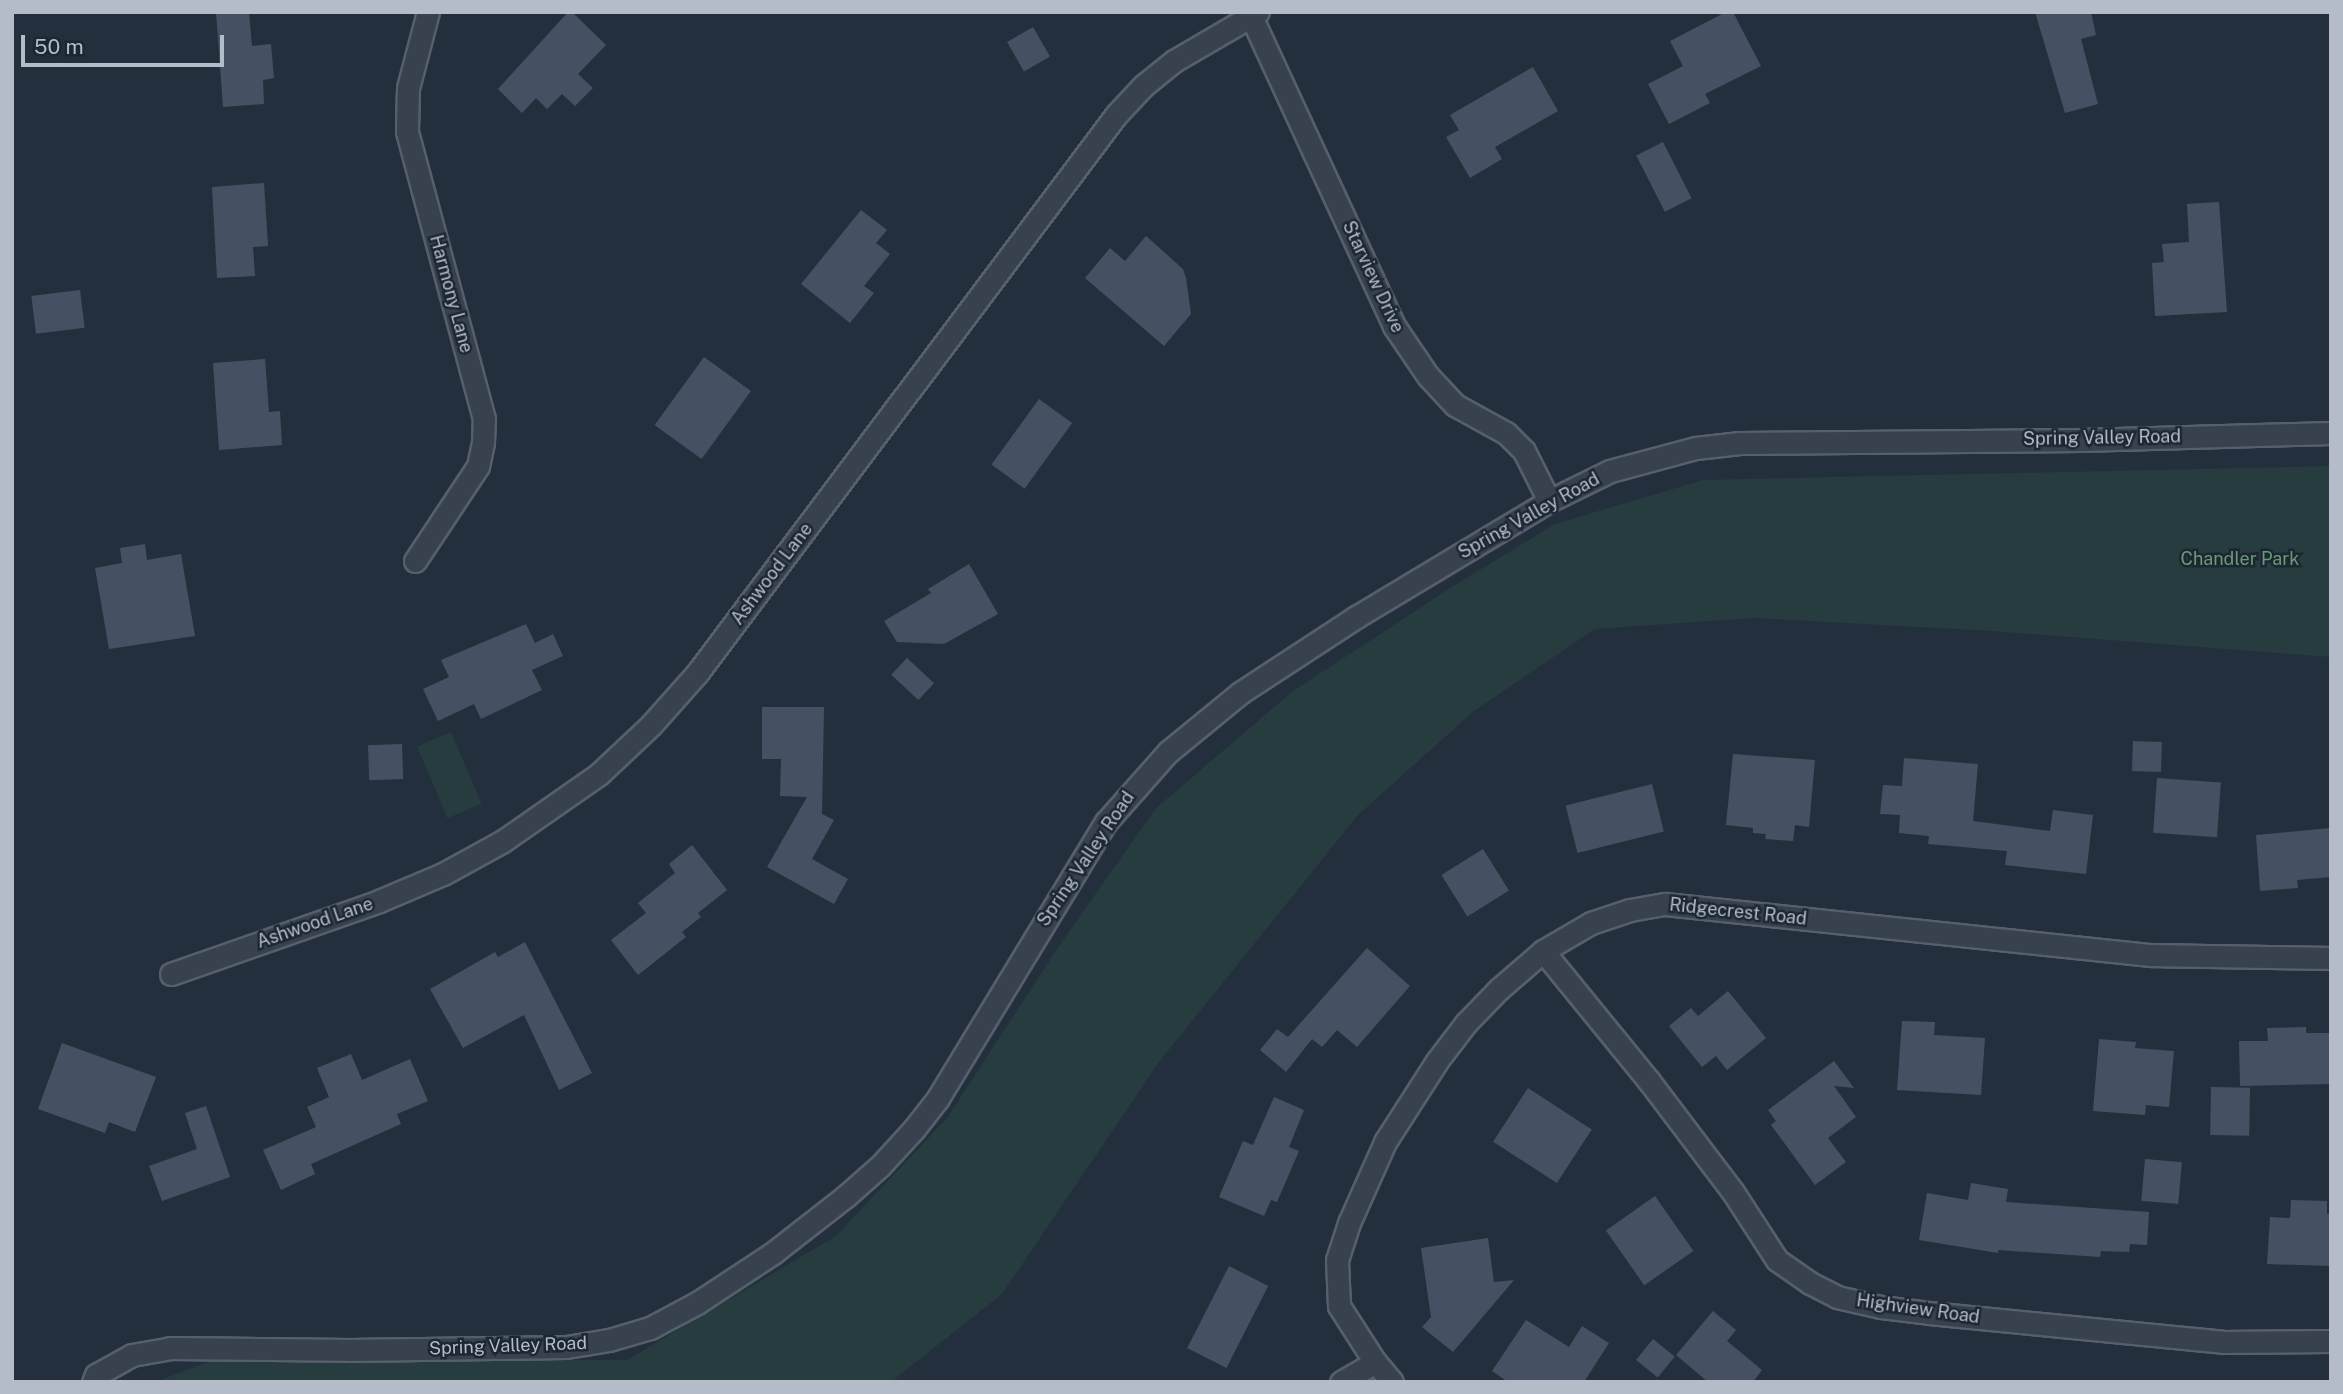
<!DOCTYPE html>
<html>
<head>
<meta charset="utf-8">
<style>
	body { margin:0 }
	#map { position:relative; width:2343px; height:1394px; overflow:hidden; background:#242f3e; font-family:"Public Sans",sans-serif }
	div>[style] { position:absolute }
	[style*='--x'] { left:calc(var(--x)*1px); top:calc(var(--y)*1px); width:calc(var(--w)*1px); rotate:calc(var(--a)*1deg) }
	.green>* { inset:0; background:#263c3f; transform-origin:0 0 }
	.building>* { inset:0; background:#455162; transform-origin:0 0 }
	.roads { filter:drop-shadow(2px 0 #565f6c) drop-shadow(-2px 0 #565f6c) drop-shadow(0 2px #565f6c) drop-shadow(0 -2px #565f6c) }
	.street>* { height:21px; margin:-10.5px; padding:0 10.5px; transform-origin:10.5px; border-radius:10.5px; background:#38414e }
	span { translate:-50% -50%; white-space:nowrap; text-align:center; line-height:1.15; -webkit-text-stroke:5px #1d2633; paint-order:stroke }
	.street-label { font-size:18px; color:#b4bcc9 }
	.park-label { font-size:18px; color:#6b9a76 }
	.frame { position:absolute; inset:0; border:14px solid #b4bcc9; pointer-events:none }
	.scale { position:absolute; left:21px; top:35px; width:203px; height:32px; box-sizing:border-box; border:4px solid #b4bcc9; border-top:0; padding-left:9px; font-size:21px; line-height:24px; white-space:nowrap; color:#b4bcc9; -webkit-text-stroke:5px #1d2633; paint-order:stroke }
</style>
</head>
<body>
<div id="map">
	<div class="green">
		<div style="clip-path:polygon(2331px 466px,2331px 657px,1992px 631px,1754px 618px,1595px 629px,1474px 711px,1358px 815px,1159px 1062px,1002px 1294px,891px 1382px,155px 1382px,216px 1359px,627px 1360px,836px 1236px,947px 1118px,1059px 946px,1156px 808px,1292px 692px,1450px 588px,1555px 524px,1703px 480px)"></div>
		<div style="left:451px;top:732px;width:78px;height:37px;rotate:67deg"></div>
	</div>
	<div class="building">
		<div style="clip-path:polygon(216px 12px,249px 12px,252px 46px,271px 44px,274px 78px,263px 80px,264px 104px,223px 107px)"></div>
		<div style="clip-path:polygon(568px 12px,572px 12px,606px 45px,578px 74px,593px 88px,575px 106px,562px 94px,547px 109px,536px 98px,522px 113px,498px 89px)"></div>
		<div style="clip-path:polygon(1726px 12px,1733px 12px,1761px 66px,1705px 94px,1710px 103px,1669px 124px,1648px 84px,1683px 66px,1670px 41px)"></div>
		<div style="clip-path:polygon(2035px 12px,2091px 12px,2096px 35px,2081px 39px,2098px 104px,2065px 113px)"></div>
		<div style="left:1033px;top:27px;width:34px;height:30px;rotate:60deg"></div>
		<div style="clip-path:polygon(1533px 67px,1558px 111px,1495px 147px,1502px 159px,1470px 178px,1446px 137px,1459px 130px,1450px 115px)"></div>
		<div style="left:1663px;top:142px;width:63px;height:30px;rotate:63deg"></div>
		<div style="clip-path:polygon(264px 183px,268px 246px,253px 247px,255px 276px,217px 278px,212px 187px)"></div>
		<div style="clip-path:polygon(2219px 202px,2227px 312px,2155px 316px,2152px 263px,2164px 262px,2162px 244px,2189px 242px,2187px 204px)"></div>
		<div style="clip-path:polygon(861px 210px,887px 230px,876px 243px,890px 254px,864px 286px,874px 293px,850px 323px,801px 284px)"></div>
		<div style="clip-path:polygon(1146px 236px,1183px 269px,1186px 278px,1191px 314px,1164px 346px,1085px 278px,1110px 248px,1125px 261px)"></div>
		<div style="left:80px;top:290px;width:38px;height:49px;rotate:83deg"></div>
		<div style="left:704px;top:357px;width:58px;height:84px;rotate:36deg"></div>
		<div style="clip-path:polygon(265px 359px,269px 412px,280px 411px,282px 445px,219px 450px,213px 363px)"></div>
		<div style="left:1039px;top:399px;width:41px;height:81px;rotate:36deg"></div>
		<div style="clip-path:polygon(145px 544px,147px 560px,181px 554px,195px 636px,109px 649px,95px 568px,122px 563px,120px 548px)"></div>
		<div style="clip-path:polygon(969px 564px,998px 614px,944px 644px,897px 642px,884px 621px,931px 593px,928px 589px)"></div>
		<div style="clip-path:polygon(526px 624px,535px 643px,553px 634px,563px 656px,532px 670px,542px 690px,481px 719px,474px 704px,438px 721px,423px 689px,449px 677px,441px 660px)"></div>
		<div style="left:907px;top:658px;width:37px;height:23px;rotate:43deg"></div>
		<div style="clip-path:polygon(762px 707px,824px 707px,822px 814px,834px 820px,812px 859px,848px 879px,834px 904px,767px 867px,807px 797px,780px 796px,781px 759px,762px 759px)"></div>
		<div style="left:2133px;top:741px;width:29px;height:30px;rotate:2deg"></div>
		<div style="left:402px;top:744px;width:35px;height:34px;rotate:88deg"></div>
		<div style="clip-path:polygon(1733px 754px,1815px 760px,1809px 827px,1795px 825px,1793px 841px,1765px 839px,1766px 834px,1753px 833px,1753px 828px,1726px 825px)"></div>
		<div style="clip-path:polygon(1904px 758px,1978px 764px,1973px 821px,2050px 831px,2053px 810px,2093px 815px,2086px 874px,2005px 865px,2007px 851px,1928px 844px,1929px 836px,1899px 833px,1900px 815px,1880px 814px,1883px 785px,1902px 786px)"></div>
		<div style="left:2157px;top:778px;width:64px;height:55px;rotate:4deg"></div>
		<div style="left:1652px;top:784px;width:49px;height:89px;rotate:76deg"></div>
		<div style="clip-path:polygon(2331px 828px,2331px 877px,2297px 880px,2298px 888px,2260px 891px,2256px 835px)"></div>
		<div style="clip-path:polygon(692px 845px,727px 890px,698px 913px,701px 917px,682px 932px,686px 937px,638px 975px,611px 940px,646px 913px,638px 903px,675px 873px,669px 864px)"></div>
		<div style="left:1483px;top:849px;width:49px;height:49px;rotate:58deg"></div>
		<div style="clip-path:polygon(525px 942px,592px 1073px,559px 1090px,524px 1015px,463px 1048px,430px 989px,495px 952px,498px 957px)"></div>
		<div style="clip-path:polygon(1367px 948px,1410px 986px,1357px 1047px,1337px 1030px,1322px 1047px,1312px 1039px,1286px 1072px,1260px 1050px,1277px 1029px,1288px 1037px)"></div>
		<div style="clip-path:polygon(1728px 991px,1766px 1038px,1727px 1070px,1716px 1056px,1702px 1067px,1669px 1026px,1691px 1008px,1698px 1016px)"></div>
		<div style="clip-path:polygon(1902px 1021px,1935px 1022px,1934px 1035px,1985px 1038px,1981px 1095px,1897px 1090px)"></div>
		<div style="clip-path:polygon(2306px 1027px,2306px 1033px,2331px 1033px,2331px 1084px,2240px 1086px,2239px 1041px,2268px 1041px,2267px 1028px)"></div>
		<div style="clip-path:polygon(2099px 1039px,2136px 1042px,2135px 1048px,2174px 1051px,2169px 1107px,2146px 1105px,2145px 1115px,2093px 1111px)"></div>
		<div style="clip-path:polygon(62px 1043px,156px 1077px,135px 1132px,109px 1122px,105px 1133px,38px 1109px)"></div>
		<div style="clip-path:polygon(351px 1054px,362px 1080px,410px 1059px,428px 1101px,397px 1114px,401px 1124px,311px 1164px,315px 1174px,281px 1190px,263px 1150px,316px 1127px,307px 1107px,329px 1097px,317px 1068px)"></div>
		<div style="clip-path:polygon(1834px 1061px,1854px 1088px,1834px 1086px,1856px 1117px,1828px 1138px,1846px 1162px,1815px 1185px,1771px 1125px,1776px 1121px,1768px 1110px)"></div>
		<div style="left:2211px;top:1087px;width:39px;height:48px;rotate:1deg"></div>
		<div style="left:1528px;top:1088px;width:76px;height:64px;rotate:33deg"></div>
		<div style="clip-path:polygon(1274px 1097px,1304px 1110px,1289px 1147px,1299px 1151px,1277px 1202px,1271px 1200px,1264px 1216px,1219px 1197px,1243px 1141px,1253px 1145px)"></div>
		<div style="clip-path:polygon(206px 1106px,230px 1177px,162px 1201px,149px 1166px,197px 1149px,185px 1113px)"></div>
		<div style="left:2145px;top:1159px;width:37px;height:42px;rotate:5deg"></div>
		<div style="clip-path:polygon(1971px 1183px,2008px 1189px,2006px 1202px,2149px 1212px,2147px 1245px,2130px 1244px,2129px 1252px,2101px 1251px,2100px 1257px,1998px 1250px,1998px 1253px,1919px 1240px,1927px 1193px,1968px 1200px)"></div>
		<div style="left:1655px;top:1196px;width:67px;height:60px;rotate:55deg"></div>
		<div style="clip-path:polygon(2291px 1200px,2327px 1201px,2327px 1214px,2331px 1214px,2331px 1266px,2267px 1264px,2270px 1217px,2290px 1218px)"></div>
		<div style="clip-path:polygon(1488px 1238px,1494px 1282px,1514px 1280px,1453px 1352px,1422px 1327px,1431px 1317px,1421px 1248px)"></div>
		<div style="left:1229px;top:1266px;width:44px;height:92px;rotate:27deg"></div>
		<div style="clip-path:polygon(1713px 1311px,1736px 1330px,1727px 1341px,1762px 1370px,1753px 1382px,1708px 1382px,1676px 1355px)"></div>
		<div style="clip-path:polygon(1526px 1320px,1569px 1347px,1582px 1326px,1609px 1343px,1584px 1382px,1508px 1382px,1492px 1371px)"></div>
		<div style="left:1653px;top:1339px;width:28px;height:27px;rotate:39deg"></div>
	</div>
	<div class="roads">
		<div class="street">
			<div style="--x:1249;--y:12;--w:346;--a:65.2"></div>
			<div style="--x:1394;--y:326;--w:60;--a:55.8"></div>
			<div style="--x:1428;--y:376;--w:40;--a:47"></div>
			<div style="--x:1455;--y:405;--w:58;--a:28.8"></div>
			<div style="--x:1506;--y:433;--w:25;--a:45"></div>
			<div style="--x:1524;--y:451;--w:56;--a:63.4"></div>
			<div style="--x:415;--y:561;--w:114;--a:-56.4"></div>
			<div style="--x:478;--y:466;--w:24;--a:-78"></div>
			<div style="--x:483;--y:443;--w:24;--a:-88"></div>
			<div style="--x:484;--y:419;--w:298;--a:-105"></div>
			<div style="--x:407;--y:131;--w:43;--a:-88.7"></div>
			<div style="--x:408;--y:88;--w:79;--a:-75.3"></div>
			<div style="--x:1543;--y:951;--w:168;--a:50.8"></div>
			<div style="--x:1649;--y:1081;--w:139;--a:52.9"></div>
			<div style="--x:1733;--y:1192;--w:81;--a:57.1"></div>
			<div style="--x:1777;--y:1260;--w:40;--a:34.9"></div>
			<div style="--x:1810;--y:1283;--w:30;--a:27"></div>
			<div style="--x:1837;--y:1297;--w:45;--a:12.8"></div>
			<div style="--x:1881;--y:1307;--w:48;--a:7.1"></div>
			<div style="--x:1929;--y:1313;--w:295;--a:5.6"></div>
			<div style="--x:2223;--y:1342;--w:108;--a:-0.5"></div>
			<div style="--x:171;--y:974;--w:220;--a:-19.3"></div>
			<div style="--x:379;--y:901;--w:69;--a:-22.9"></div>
			<div style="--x:443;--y:874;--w:68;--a:-28.8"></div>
			<div style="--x:503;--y:841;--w:117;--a:-34.9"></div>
			<div style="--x:599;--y:774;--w:71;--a:-43.3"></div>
			<div style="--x:651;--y:725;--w:71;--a:-48.4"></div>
			<div style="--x:698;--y:672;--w:696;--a:-53.11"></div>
			<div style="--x:1116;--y:115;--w:40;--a:-47"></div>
			<div style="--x:1143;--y:86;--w:40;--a:-39"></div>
			<div style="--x:1174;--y:61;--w:97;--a:-30.3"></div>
			<div style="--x:93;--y:1382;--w:8;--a:-67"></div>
			<div style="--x:96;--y:1375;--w:41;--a:-29.1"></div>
			<div style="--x:132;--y:1355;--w:39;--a:-10"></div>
			<div style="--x:170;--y:1348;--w:179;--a:0.6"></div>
			<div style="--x:349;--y:1350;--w:217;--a:-0.8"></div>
			<div style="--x:566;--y:1347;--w:44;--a:-9.2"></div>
			<div style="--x:609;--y:1340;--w:43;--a:-16.3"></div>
			<div style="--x:650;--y:1328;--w:53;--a:-28"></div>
			<div style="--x:697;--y:1303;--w:91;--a:-33.3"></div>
			<div style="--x:773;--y:1253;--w:93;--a:-38"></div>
			<div style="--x:846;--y:1196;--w:45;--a:-41.4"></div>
			<div style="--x:880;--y:1166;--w:50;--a:-47.4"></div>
			<div style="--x:914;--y:1129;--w:39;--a:-52"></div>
			<div style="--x:938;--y:1098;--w:323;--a:-58.7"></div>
			<div style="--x:1106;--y:822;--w:94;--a:-48.5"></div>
			<div style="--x:1168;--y:752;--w:93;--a:-39.3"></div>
			<div style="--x:1240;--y:693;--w:139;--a:-33.2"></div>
			<div style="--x:1356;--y:617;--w:225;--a:-31"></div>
			<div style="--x:1549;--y:501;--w:68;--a:-26.2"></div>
			<div style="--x:1610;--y:471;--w:89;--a:-15"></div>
			<div style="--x:1696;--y:448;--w:44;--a:-6.5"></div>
			<div style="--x:1740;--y:443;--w:341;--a:-0.5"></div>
			<div style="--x:2081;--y:440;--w:250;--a:-1.6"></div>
			<div style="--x:1341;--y:1382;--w:39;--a:-30"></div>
			<div style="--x:1392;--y:1382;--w:26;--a:-130"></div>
			<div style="--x:1375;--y:1362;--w:67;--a:-122.7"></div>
			<div style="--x:1339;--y:1306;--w:46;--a:-92.5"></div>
			<div style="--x:1337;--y:1260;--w:39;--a:-72"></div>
			<div style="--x:1349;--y:1223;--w:89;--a:-66"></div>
			<div style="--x:1385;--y:1142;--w:96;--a:-57.3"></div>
			<div style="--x:1437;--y:1061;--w:48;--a:-52.7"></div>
			<div style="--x:1466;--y:1023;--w:47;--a:-45.9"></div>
			<div style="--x:1499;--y:989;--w:58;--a:-40.8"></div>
			<div style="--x:1543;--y:951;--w:56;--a:-30.3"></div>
			<div style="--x:1591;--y:923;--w:41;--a:-18.4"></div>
			<div style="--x:1630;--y:910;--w:36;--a:-10"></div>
			<div style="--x:1665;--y:904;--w:491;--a:6"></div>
			<div style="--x:2153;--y:955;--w:178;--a:1"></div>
		</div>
	</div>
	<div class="street-label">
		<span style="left:1373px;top:277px;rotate:65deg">Starview Drive</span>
		<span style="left:451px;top:294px;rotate:75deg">Harmony Lane</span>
		<span style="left:2102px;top:438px;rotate:-1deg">Spring Valley Road</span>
		<span style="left:1529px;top:516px;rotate:-29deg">Spring Valley Road</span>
		<span style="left:772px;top:574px;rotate:-53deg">Ashwood Lane</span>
		<span style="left:1086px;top:859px;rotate:-56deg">Spring Valley Road</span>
		<span style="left:1738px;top:912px;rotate:6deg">Ridgecrest Road</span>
		<span style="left:315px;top:923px;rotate:-19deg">Ashwood Lane</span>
		<span style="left:1918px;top:1309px;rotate:8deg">Highview Road</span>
		<span style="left:508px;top:1346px;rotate:-2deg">Spring Valley Road</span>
	</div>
	<div class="park-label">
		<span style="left:2240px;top:559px">Chandler Park</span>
	</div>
	<div class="frame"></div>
	<div class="scale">50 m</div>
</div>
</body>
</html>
